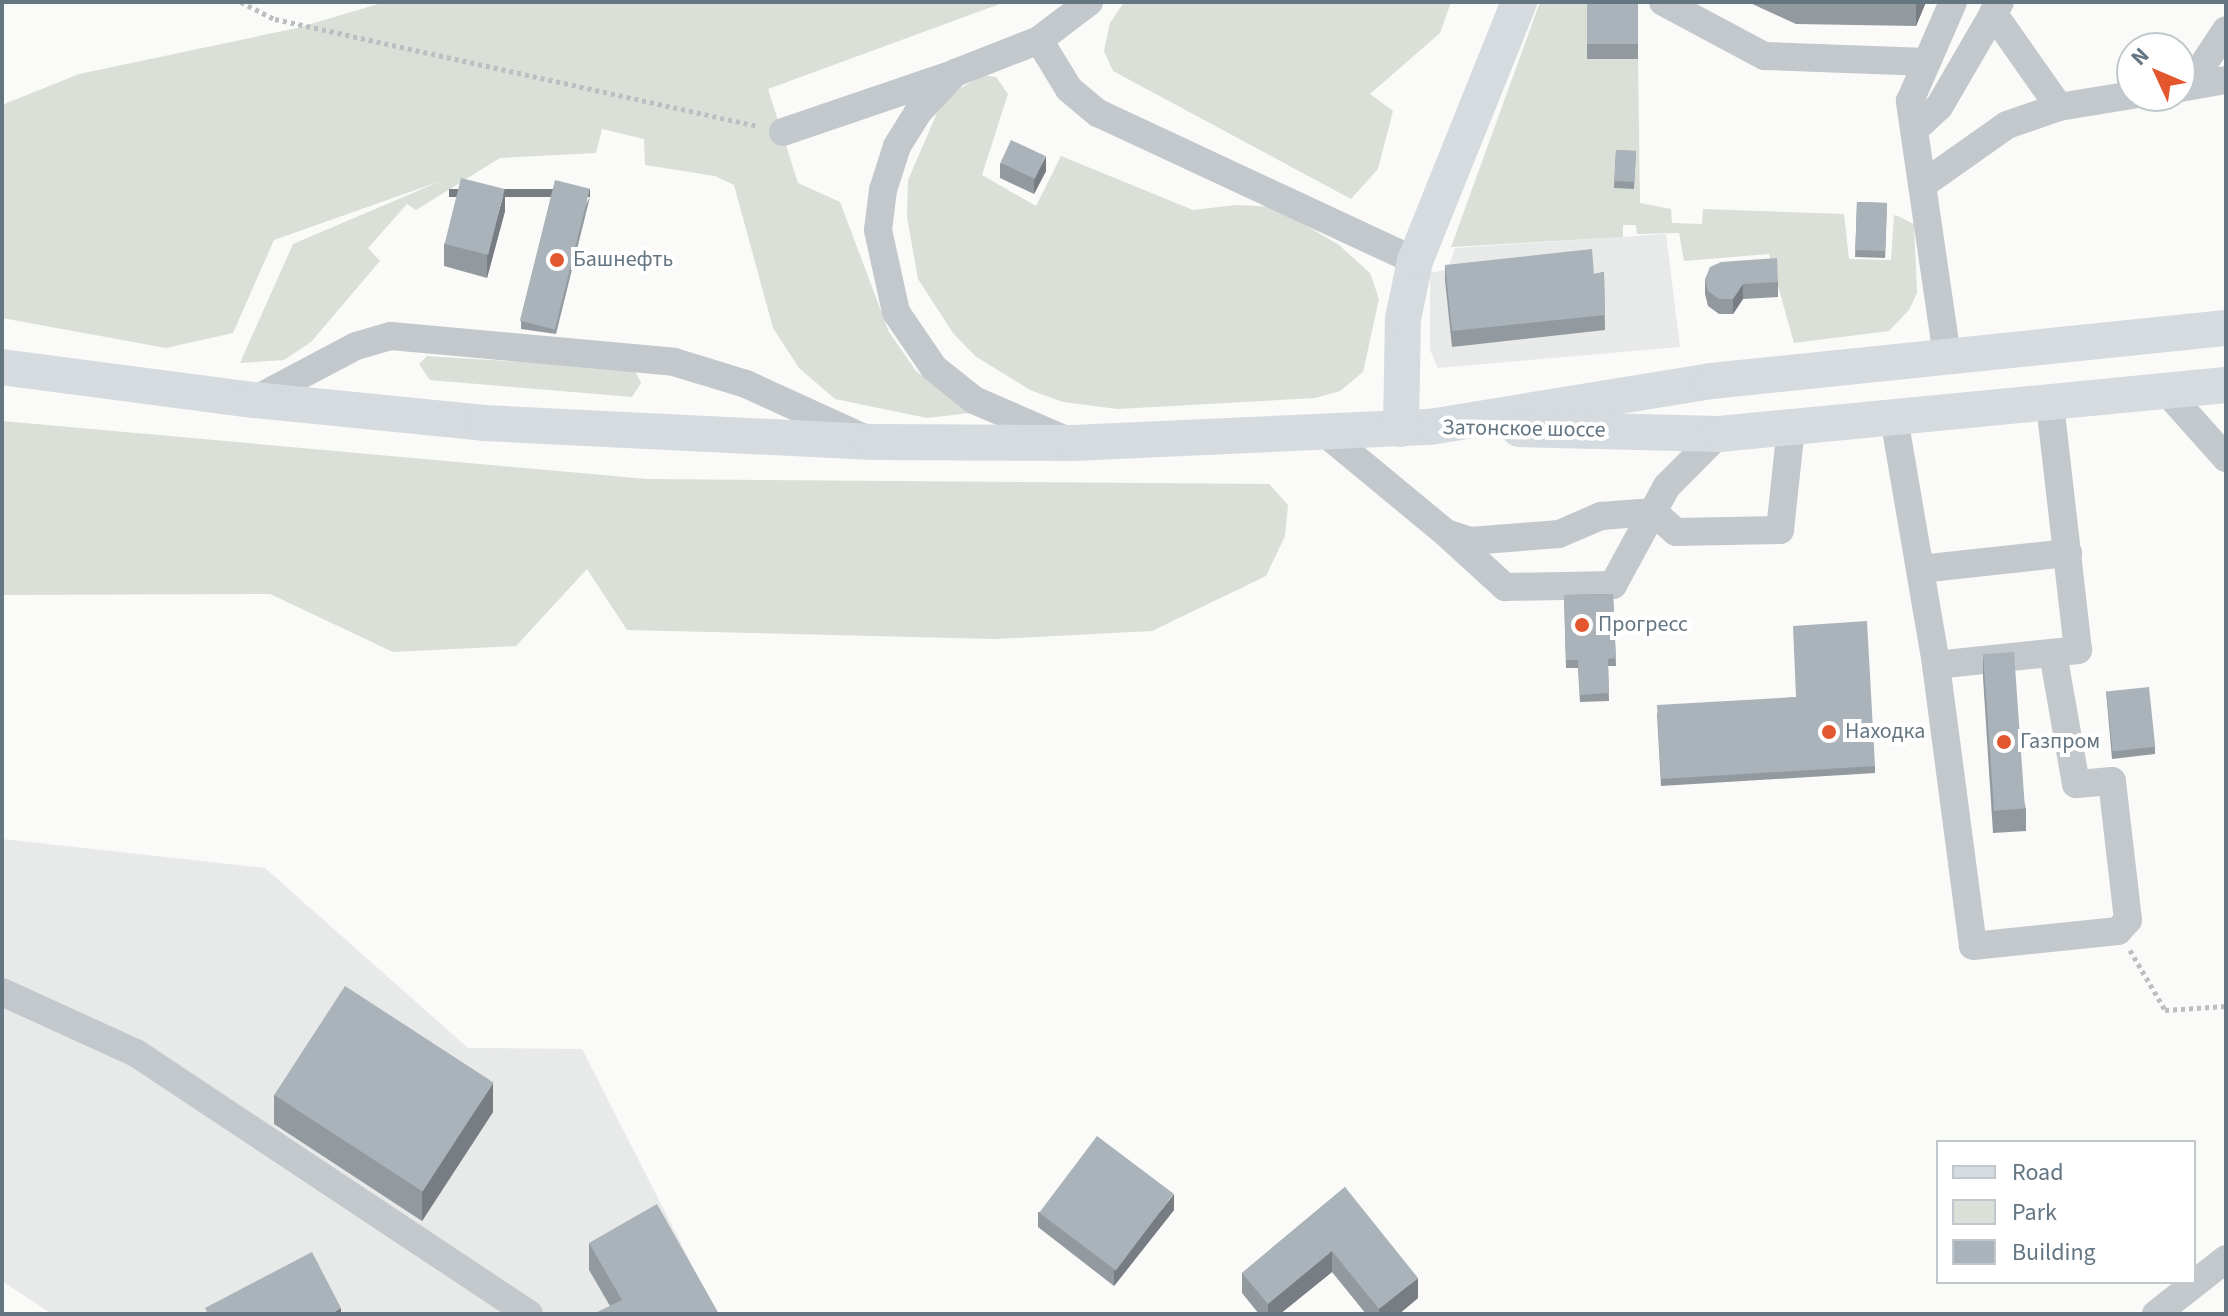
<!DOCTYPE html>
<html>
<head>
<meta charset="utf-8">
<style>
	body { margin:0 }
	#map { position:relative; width:2228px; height:1316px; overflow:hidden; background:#fafaf8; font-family:"Source Sans 3",sans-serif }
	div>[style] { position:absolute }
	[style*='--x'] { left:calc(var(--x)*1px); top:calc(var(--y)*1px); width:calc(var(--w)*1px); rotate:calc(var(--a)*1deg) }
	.built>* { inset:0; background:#e8e9e9 }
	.green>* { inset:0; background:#dadfd7 }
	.path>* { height:5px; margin-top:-2.5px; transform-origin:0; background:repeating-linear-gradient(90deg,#bbbfc2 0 4px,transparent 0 8px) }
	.minor>* { height:28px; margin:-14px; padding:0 14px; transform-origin:14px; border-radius:14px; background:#c3c8cc }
	.major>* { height:36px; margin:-18px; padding:0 18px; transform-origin:18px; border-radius:18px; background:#d6dbdf }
	.wall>* { inset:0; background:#929a9f; transform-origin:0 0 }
	.shaded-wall>* { inset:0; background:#777d82; transform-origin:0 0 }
	.building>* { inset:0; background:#aab3b9; transform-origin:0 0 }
	.dots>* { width:22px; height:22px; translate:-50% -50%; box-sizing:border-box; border:4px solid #fff; border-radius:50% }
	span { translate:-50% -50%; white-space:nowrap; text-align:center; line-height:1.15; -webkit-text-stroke:8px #fff; paint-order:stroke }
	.poi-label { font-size:22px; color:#657683 }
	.left { translate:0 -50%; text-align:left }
	.street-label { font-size:22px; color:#657683 }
	.frame { position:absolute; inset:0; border:4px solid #657683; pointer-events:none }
	.legend { position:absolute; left:1936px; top:1140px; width:260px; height:144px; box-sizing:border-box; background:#fff; border:2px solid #c1c8cd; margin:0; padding:10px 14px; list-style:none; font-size:24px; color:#657683 }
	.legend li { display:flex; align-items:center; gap:16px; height:40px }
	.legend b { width:40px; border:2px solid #c1c8cd }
	.north { position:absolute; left:2116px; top:32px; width:80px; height:80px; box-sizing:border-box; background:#fff; border:2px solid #c1c8cd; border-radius:50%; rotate:314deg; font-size:22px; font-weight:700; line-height:32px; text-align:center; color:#657683 }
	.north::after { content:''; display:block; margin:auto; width:28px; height:36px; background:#e4572e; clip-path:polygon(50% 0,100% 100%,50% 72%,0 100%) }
</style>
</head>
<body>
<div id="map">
	<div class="built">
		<div style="clip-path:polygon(1666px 234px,1680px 347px,1438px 368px,1430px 350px,1430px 273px,1448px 269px,1455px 248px)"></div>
		<div style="clip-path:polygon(2px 839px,265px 868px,468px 1048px,582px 1049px,717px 1314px,52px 1314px,2px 1281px)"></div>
	</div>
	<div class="green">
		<div style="clip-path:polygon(385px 2px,1005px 2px,768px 89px,798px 183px,840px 202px,889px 332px,916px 371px,970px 413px,927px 418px,835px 399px,799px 368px,773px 328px,734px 185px,715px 176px,645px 165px,644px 139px,602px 129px,596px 153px,500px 158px,416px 210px,407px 204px,368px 248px,380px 261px,311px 342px,284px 360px,240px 363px,293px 244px,441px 181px,274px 240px,233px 333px,166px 348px,2px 318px,2px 105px,79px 74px,297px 28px)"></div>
		<div style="clip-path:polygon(1124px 2px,1451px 2px,1440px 33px,1370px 94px,1393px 111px,1378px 169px,1351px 199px,1113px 71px,1104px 51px,1110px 23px)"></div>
		<div style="clip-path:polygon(1540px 2px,1625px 2px,1588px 59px,1638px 59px,1640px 203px,1671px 209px,1672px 223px,1702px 224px,1703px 209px,1844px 214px,1849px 259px,1891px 260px,1894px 215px,1900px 217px,1914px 224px,1917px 293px,1909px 310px,1889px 331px,1794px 343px,1769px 254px,1684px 261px,1679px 233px,1637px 234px,1636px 225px,1623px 225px,1623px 237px,1451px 247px)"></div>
		<div style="clip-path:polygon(982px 75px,996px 77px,1008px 94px,982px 175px,1036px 206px,1061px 156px,1193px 210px,1236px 205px,1275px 207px,1339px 245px,1370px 273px,1379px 299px,1363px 372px,1340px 391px,1315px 398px,1117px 409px,1063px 402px,1030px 390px,975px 356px,953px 333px,918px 279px,907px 217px,908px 180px,937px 113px,952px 94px)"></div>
		<div style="clip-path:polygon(427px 356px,634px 369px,641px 383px,632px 397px,430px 380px,419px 364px)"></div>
		<div style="clip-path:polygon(2px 421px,647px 479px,1269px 484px,1288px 505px,1285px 536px,1266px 576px,1152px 631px,995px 639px,627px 630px,587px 569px,516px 646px,393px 652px,270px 594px,2px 595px)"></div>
	</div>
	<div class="path">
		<div style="--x:241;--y:2;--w:38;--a:27"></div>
		<div style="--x:275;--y:19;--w:495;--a:12.5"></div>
		<div style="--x:2130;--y:950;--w:69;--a:59.7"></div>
		<div style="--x:2165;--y:1010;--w:61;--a:-3.8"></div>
	</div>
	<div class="minor">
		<div style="--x:1663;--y:2;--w:115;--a:28.1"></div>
		<div style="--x:1764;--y:56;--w:163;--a:2.1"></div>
		<div style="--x:1993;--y:13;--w:115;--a:54.9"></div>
		<div style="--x:1039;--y:40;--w:57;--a:58.5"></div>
		<div style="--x:1069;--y:89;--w:38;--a:40"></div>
		<div style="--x:1098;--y:113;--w:350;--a:25"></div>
		<div style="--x:2189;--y:86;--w:67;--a:-56.5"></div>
		<div style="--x:2180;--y:88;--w:47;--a:-9.9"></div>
		<div style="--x:1914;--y:130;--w:34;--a:-43"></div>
		<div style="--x:1939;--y:107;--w:121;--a:-59.8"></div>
		<div style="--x:783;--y:132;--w:176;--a:-18.8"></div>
		<div style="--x:1922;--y:185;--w:104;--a:-35.2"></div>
		<div style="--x:2007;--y:125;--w:55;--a:-19.1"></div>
		<div style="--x:2059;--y:107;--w:74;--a:-9.3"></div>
		<div style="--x:1947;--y:356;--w:258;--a:-98.3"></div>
		<div style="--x:1910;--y:101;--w:108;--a:-66.5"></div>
		<div style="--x:2166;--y:391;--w:90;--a:48.2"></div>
		<div style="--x:254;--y:400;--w:115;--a:-27.9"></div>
		<div style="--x:356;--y:346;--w:36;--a:-16"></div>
		<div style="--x:391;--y:336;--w:284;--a:5.2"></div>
		<div style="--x:674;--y:362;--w:75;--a:17"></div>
		<div style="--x:746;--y:384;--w:128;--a:24.6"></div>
		<div style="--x:1894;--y:418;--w:251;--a:80.3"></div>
		<div style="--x:1936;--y:665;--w:283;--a:82.5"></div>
		<div style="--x:1973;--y:946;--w:146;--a:-5.9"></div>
		<div style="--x:2118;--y:931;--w:15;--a:-48"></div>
		<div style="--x:2128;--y:920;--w:140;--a:-96.6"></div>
		<div style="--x:2112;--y:781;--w:36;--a:175"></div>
		<div style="--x:2076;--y:784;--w:133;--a:-100"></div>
		<div style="--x:1325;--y:433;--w:157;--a:39.6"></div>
		<div style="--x:1446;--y:533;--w:25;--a:18"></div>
		<div style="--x:1470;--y:541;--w:89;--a:-4.5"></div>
		<div style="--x:1559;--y:534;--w:46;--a:-23.2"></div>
		<div style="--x:1601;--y:516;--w:52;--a:-4.4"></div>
		<div style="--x:1653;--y:512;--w:30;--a:41"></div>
		<div style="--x:1676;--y:532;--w:104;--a:-1.1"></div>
		<div style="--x:1780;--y:530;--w:104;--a:-83.9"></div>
		<div style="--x:1064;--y:439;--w:98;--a:-156.6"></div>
		<div style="--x:974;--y:400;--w:51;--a:-141.3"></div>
		<div style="--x:934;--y:368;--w:68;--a:-124.2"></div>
		<div style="--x:896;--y:312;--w:84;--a:-102.4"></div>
		<div style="--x:878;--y:230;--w:40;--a:-82.9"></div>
		<div style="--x:883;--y:190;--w:46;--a:-72.3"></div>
		<div style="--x:897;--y:146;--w:40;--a:-58"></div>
		<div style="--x:918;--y:112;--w:54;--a:-46.5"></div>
		<div style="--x:955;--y:73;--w:90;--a:-21.4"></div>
		<div style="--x:1039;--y:40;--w:63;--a:-37.2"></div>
		<div style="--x:1449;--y:536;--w:76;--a:42.3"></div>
		<div style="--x:1505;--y:587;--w:108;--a:-1.1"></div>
		<div style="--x:1613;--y:585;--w:113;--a:-61.4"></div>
		<div style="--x:1667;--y:486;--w:74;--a:-45"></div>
		<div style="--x:1920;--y:569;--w:149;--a:-6.2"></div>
		<div style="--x:1936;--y:665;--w:143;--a:-6"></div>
		<div style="--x:2078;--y:650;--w:249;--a:-96.5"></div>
		<div style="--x:2;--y:992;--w:147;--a:24.5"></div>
		<div style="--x:136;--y:1053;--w:472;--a:33.6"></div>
		<div style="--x:2156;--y:1314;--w:89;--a:-38.2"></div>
	</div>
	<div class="major">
		<div style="--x:2;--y:367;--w:254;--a:7.5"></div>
		<div style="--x:254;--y:400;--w:231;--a:5.7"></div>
		<div style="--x:484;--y:423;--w:389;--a:2.8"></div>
		<div style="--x:873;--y:442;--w:200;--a:0.3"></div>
		<div style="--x:1073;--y:443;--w:357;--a:-2.6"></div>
		<div style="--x:1430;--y:427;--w:285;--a:-9.3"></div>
		<div style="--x:1711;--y:381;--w:518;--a:-5.88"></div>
		<div style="--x:1401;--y:429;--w:110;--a:-89"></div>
		<div style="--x:1403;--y:319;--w:59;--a:-78.3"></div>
		<div style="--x:1415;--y:261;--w:279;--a:-68.1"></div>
		<div style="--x:1519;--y:429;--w:200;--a:1.4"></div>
		<div style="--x:1719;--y:434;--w:509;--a:-5.52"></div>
	</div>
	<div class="wall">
		<div style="left:1587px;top:2px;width:51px;height:57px"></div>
		<div style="clip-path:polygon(1748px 2px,1926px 2px,1916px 26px,1796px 24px)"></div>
		<div style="left:1616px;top:150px;width:20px;height:38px;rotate:3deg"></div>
		<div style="clip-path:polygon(1000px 163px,1046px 171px,1034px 194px,1000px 178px)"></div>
		<div style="clip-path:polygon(590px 197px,556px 334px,521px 329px,521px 321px)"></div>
		<div style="left:1857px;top:202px;width:30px;height:55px;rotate:2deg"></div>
		<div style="clip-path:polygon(505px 211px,487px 278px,444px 266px,444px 244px)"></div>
		<div style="clip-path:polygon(1445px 265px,1594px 274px,1604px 272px,1605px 330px,1452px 347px,1445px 280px)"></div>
		<div style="clip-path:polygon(1705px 279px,1778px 282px,1778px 297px,1743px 299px,1733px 314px,1719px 314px,1708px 306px,1705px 294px)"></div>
		<div style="clip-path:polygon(1613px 594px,1616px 666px,1608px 666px,1609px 701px,1580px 702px,1578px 668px,1566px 668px,1564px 595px)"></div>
		<div style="clip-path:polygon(1983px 655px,2026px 809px,2026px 831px,1993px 833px,1983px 677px)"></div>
		<div style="clip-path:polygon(2106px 691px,2155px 747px,2155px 754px,2112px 759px)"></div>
		<div style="clip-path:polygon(1796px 697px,1875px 766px,1875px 773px,1661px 786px,1657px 713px)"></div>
		<div style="clip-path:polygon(274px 1095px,493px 1112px,422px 1221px,274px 1124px)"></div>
		<div style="clip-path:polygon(1345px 1187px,1418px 1298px,1399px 1314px,1366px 1314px,1332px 1272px,1280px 1314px,1259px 1314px,1242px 1293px,1242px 1273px)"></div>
		<div style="clip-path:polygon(1174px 1210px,1114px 1286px,1038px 1227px,1038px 1212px)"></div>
		<div style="clip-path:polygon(589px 1243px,719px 1314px,610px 1306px,589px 1270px)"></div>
	</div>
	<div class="shaded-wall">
		<div style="clip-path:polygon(1916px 2px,1926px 2px,1916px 26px)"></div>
		<div style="clip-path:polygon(1046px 156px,1046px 171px,1034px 194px,1034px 179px)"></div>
		<div style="clip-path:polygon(505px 189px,505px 211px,487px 278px,487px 255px)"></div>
		<div style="left:590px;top:189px;width:8px;height:141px;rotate:90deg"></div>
		<div style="clip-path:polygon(1743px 284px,1743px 299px,1733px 314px,1733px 299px)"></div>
		<div style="clip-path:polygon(493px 1083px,493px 1112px,422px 1221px,422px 1192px)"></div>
		<div style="clip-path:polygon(1174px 1194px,1174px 1210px,1114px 1286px,1114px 1271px)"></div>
		<div style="clip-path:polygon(1332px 1251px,1332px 1272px,1280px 1314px,1268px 1314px,1268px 1304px)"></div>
		<div style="clip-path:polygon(1418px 1278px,1418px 1298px,1399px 1314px,1379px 1314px,1379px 1309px)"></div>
		<div style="clip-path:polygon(341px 1308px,341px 1314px,331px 1314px)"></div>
	</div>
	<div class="building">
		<div style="left:1587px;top:2px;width:51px;height:42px"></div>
		<div style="left:1011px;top:140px;width:38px;height:25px;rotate:25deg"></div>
		<div style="left:1616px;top:150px;width:20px;height:31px;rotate:3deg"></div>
		<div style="left:461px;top:178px;width:45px;height:68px;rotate:14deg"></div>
		<div style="left:555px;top:180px;width:36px;height:145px;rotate:14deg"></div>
		<div style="left:1857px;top:202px;width:30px;height:48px;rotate:2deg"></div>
		<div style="clip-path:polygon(1592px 249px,1594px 274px,1604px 272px,1605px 315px,1452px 331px,1445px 265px)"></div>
		<div style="clip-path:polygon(1777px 258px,1778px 282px,1743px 284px,1733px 299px,1719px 299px,1708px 291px,1705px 279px,1710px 267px,1721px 262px)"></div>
		<div style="clip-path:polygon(1613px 594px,1616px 658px,1608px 659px,1609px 693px,1580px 695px,1578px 660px,1566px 660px,1564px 595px)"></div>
		<div style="clip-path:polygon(1867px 621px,1875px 766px,1661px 779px,1657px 705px,1796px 697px,1793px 626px)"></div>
		<div style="left:2014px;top:652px;width:157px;height:31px;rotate:86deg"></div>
		<div style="left:2149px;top:687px;width:60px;height:43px;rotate:84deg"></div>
		<div style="left:345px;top:986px;width:177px;height:130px;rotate:33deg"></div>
		<div style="left:1097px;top:1136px;width:96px;height:96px;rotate:37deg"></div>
		<div style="clip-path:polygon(1345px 1187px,1418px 1278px,1379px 1309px,1332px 1251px,1268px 1304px,1242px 1273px)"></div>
		<div style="clip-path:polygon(657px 1204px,719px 1314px,593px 1314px,622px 1300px,589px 1243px)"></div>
		<div style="clip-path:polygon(312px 1252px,341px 1308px,331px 1314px,208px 1314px,205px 1308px)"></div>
	</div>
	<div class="dots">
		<div style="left:557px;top:260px;background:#e4572e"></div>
		<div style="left:1582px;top:625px;background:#e4572e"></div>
		<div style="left:1829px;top:732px;background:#e4572e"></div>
		<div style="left:2004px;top:742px;background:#e4572e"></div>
	</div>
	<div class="poi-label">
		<span class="left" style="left:573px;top:260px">Башнефть</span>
		<span class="left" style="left:1598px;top:625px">Прогресс</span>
		<span class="left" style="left:1845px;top:732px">Находка</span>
		<span class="left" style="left:2020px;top:742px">Газпром</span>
	</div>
	<div class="street-label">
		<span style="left:1524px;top:429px;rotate:1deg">Затонское шоссе</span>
	</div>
	<div class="frame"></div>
	<ul class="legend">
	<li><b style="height:10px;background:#d6dbdf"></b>Road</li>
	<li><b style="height:22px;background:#dadfd7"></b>Park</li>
	<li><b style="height:22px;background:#aab3b9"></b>Building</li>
	</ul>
	<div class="north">N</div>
</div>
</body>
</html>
